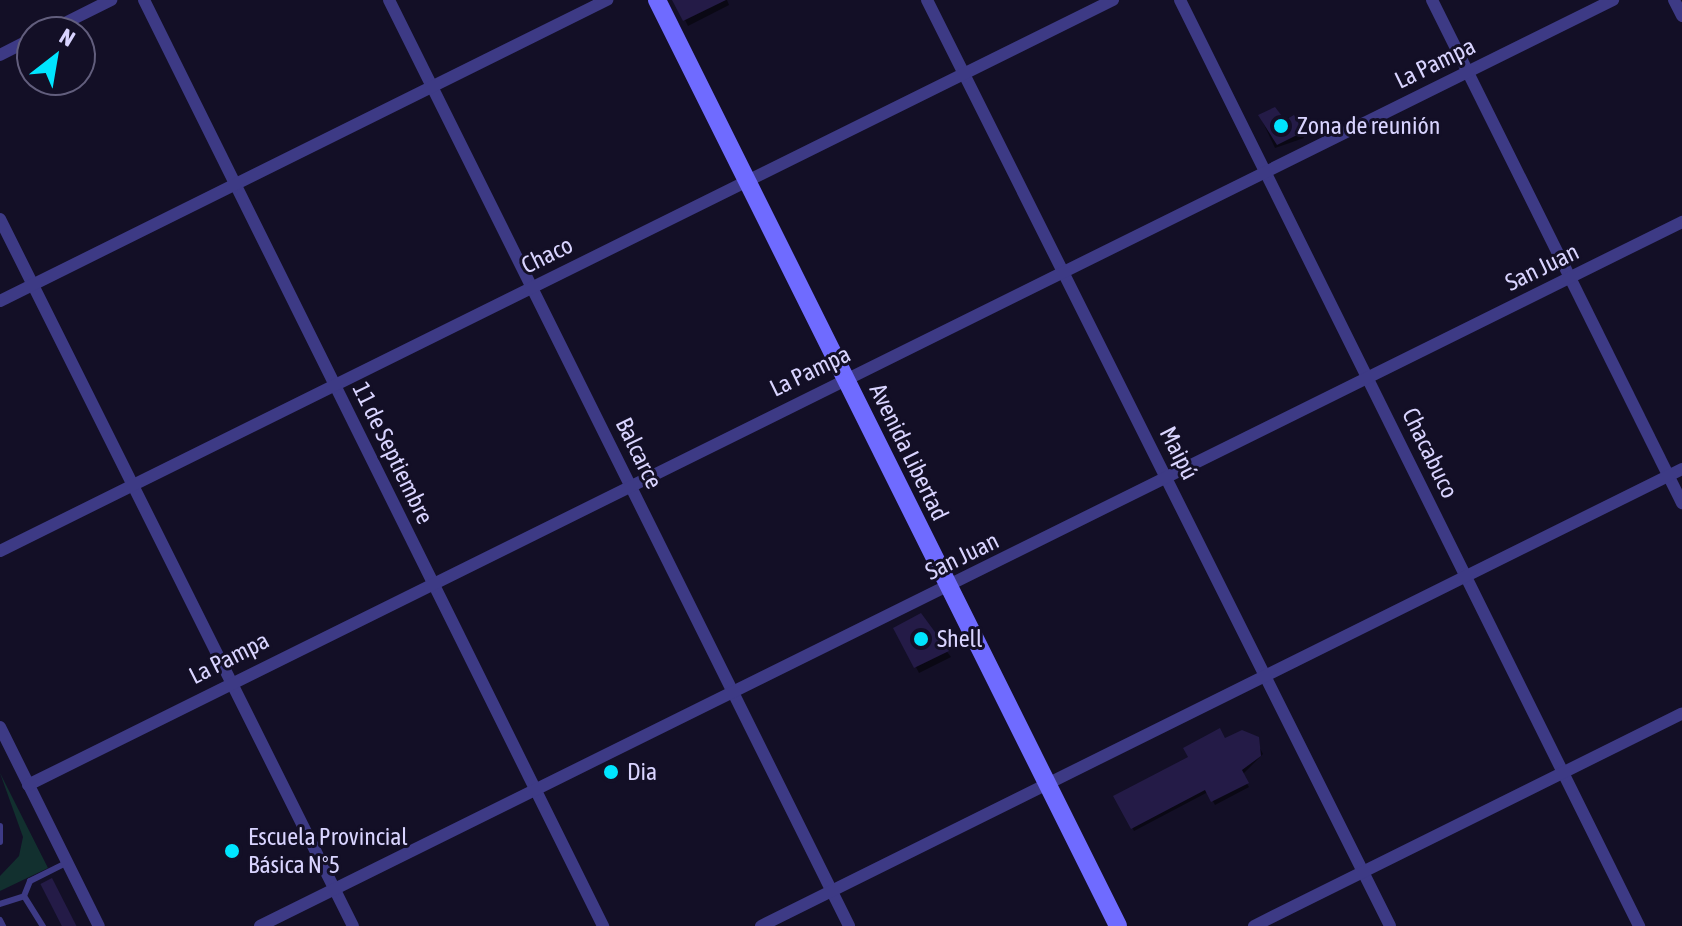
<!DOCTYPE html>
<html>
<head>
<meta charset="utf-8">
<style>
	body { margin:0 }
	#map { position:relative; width:1682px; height:926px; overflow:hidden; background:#130f26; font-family:"Asap Condensed",sans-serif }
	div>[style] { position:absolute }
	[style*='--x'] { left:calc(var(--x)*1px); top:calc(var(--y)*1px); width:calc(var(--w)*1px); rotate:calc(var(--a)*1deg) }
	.green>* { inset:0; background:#12302f }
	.shadow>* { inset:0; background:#0007 }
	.building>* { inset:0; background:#241b47; transform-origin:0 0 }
	.lane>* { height:6px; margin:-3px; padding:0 3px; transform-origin:3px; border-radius:3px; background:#3d3a85 }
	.street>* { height:12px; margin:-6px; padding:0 6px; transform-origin:6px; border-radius:6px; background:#3d3a85 }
	.secondary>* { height:18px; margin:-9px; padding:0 9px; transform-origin:9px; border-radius:9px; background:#6f6bff }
	.dots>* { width:22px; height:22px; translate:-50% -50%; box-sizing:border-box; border:4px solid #130f26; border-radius:50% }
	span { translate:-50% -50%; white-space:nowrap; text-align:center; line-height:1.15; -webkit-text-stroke:6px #130f26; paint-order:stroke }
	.street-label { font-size:24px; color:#d9d4ff }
	.poi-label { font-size:24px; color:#d9d4ff }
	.left { translate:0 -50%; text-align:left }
	.north { position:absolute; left:16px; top:16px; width:80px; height:80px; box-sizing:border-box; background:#130f26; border:2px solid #625e7d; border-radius:50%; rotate:31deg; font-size:22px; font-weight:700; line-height:32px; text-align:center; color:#d9d4ff }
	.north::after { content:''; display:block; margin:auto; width:28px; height:36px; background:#00e5ff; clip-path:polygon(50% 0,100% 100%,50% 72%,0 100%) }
</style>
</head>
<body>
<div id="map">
	<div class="green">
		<div style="clip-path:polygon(0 773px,48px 868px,0 891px,0 876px,19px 856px,23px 837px)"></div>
	</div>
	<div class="shadow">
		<div style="clip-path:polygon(675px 0,727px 0,729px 5px,688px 26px)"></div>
		<div style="clip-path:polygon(1260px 116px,1294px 118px,1304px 138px,1275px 148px)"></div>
		<div style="clip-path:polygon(920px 616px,951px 657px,919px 673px,896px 628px)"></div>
		<div style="clip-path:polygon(1253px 735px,1263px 754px,1242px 775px,1249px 787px,1215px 805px,1208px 792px,1134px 831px,1116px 797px,1224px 740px)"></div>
	</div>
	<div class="building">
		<div style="clip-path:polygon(672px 0,726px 0,683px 21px)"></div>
		<div style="clip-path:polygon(1275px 107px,1285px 120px,1294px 115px,1303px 132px,1277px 145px,1258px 115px)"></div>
		<div style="clip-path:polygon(921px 613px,949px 651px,914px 668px,893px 628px)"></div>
		<div style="clip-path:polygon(1220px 728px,1225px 738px,1242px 730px,1259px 737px,1261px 756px,1242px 770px,1249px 783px,1211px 802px,1205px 790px,1131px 829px,1113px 796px,1188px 757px,1183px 748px)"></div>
		<div style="left:52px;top:878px;width:54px;height:13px;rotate:63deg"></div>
	</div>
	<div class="lane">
		<div style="--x:0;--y:826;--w:16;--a:90"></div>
		<div style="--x:24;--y:896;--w:16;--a:-68"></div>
		<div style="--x:30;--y:881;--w:40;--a:-26.6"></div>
		<div style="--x:0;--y:904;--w:25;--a:-18"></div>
		<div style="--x:24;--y:896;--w:36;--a:58"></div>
		<div style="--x:0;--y:920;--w:7;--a:63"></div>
	</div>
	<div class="street">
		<div style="--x:144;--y:0;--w:1034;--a:63.63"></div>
		<div style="--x:389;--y:0;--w:1034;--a:63.58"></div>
		<div style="--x:927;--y:0;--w:1035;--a:63.43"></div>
		<div style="--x:1180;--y:0;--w:1034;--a:63.63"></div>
		<div style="--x:1432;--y:0;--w:562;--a:63.57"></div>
		<div style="--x:1674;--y:0;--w:18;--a:63"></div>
		<div style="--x:47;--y:32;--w:72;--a:-26.6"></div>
		<div style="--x:0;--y:55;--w:36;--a:-27"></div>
		<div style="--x:0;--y:219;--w:790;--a:63.47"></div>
		<div style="--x:0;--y:301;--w:678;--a:-26.38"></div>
		<div style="--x:0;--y:551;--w:1242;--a:-26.34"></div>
		<div style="--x:0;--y:727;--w:222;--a:63.6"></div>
		<div style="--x:28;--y:785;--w:1769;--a:-26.35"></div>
		<div style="--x:260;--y:926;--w:1587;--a:-26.34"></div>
		<div style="--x:761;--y:926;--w:1028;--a:-26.39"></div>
		<div style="--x:1254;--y:926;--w:478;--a:-26.4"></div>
	</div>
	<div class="secondary">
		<div style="--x:657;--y:0;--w:1034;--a:63.53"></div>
	</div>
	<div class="dots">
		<div style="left:1281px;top:126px;background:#00e5ff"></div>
		<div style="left:921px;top:639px;background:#00e5ff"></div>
		<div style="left:611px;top:772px;background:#00e5ff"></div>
		<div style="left:232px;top:851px;background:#00e5ff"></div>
	</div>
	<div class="street-label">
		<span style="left:1435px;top:63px;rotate:-26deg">La Pampa</span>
		<span style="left:547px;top:255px;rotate:-26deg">Chaco</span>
		<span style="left:1542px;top:267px;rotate:-26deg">San Juan</span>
		<span style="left:810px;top:371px;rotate:-26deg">La Pampa</span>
		<span style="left:909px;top:452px;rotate:64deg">Avenida Libertad</span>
		<span style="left:393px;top:453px;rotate:64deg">11 de Septiembre</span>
		<span style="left:639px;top:453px;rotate:64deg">Balcarce</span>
		<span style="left:1179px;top:453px;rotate:63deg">Maipú</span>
		<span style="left:1430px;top:453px;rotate:64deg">Chacabuco</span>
		<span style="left:962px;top:556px;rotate:-26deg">San Juan</span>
		<span style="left:229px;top:658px;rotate:-27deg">La Pampa</span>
	</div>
	<div class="poi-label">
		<span class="left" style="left:1297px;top:126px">Zona de reunión</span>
		<span class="left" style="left:937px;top:639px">Shell</span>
		<span class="left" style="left:627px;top:772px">Dia</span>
		<span class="left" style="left:248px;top:851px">Escuela Provincial<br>Básica N°5</span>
	</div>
	<div class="north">N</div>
</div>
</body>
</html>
